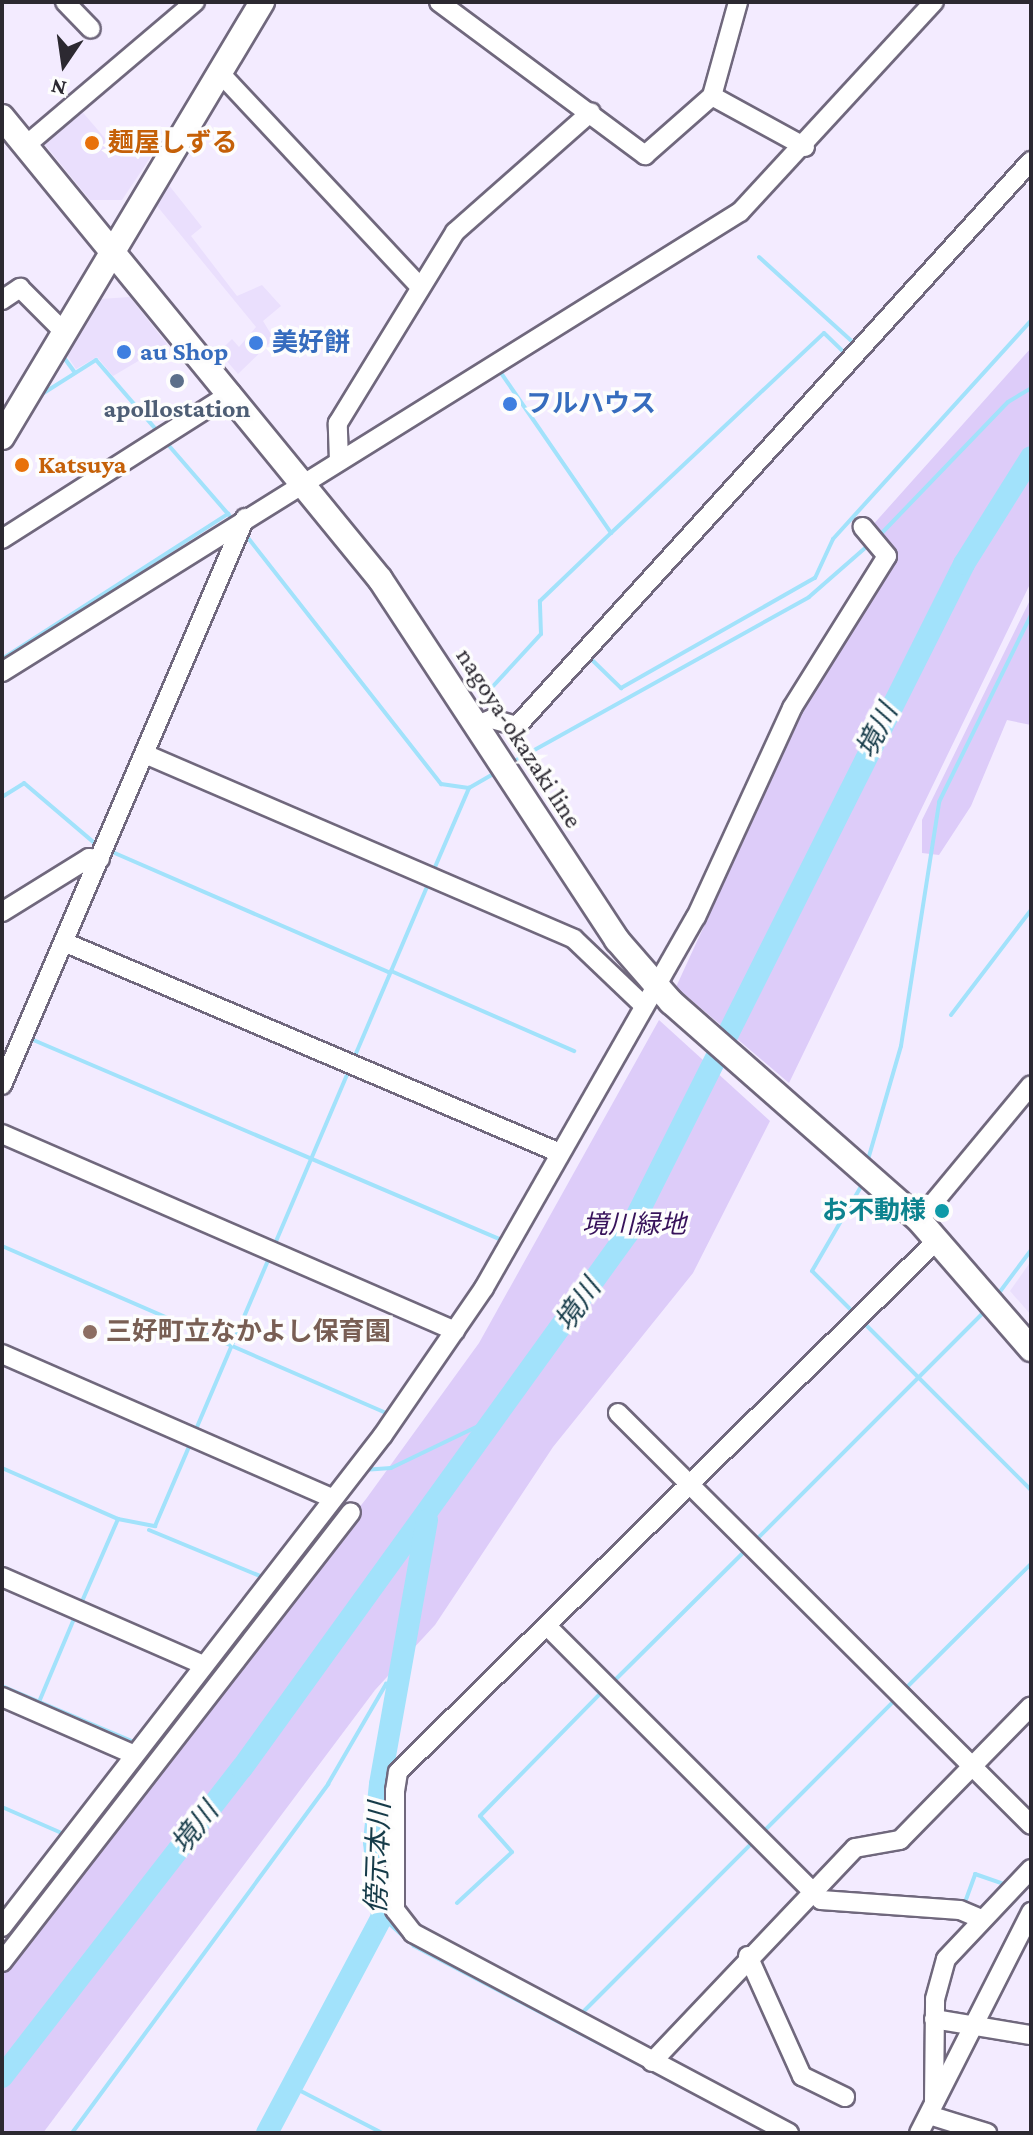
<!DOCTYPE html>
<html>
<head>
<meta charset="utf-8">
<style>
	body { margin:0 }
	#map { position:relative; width:1033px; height:2135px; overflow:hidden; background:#f3ebff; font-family:"Crimson Pro","Noto Sans JP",serif }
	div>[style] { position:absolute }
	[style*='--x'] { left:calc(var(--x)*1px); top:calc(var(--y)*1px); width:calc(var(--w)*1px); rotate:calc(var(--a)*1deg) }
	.built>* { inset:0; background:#eadffd }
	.green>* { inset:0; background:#ddccf9 }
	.stream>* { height:4px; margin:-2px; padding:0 2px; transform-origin:2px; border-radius:2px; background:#a2e2fb }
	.river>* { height:22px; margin:-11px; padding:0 11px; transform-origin:11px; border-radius:11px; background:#a2e2fb }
	.roads { filter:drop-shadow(2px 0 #70687d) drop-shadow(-2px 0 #70687d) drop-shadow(0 2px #70687d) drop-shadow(0 -2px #70687d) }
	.minor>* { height:18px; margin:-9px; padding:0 9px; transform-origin:9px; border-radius:9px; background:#fff }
	.major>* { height:24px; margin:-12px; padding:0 12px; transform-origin:12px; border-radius:12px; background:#fff }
	.dots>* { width:22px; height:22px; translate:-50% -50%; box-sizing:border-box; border:4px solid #fdfdfd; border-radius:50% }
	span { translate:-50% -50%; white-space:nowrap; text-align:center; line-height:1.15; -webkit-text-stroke:7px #fdfdfd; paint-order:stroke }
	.food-label { font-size:26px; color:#c56008; font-weight:700 }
	.left { translate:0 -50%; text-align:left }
	.shop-label { font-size:26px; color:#366cbe; font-weight:700 }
	.service-label { font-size:26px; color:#4e5e75; font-weight:700 }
	.street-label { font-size:26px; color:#2c2931 }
	.culture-label { font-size:26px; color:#0d838f; font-weight:700 }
	.right { translate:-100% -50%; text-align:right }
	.park-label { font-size:26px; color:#37125a; font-style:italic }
	.education-label { font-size:26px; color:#785e54; font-weight:700 }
	.water-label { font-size:28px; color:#163b49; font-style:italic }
	.frame { position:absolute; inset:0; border:4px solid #2c2931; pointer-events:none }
	.north { position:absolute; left:24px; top:24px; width:80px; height:80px; -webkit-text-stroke:6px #fdfdfd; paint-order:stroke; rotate:193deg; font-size:22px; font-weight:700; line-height:32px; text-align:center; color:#2c2931 }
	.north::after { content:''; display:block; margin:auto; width:28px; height:36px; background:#2c2931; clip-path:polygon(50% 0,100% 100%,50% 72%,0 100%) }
</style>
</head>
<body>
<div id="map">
	<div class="built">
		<div style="clip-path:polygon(79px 108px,121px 157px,141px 139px,154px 152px,122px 200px,90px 200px,41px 140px)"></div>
		<div style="clip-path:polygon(168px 184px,202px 227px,191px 236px,237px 296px,262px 285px,281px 306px,263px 321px,274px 339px,238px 374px,219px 352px,232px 339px,239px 347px,256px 327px,157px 206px)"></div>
		<div style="clip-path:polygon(130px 297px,167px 344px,113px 376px,97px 357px,76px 369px,66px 354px,100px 299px)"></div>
		<div style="clip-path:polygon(1031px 1261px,1031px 1315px,1010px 1291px)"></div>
	</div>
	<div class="green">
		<div style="clip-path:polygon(1031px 348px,1031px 582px,789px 1083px,676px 987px,813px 689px,896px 555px,871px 527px)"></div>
		<div style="clip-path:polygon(1031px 598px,1031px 725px,1007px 720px,971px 806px,939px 855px,922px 853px,922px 820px)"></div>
		<div style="clip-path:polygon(659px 1020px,770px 1121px,693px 1273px,553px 1447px,435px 1625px,375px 1690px,43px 2133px,2px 2133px,2px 1956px,366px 1499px,479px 1343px)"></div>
	</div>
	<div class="stream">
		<div style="--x:759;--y:257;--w:132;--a:42.2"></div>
		<div style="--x:65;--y:359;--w:17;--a:54"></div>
		<div style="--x:499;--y:370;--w:198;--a:55.5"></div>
		<div style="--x:42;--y:394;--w:64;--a:-32.2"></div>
		<div style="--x:96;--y:360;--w:96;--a:49.2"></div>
		<div style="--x:164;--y:440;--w:98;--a:49.1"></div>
		<div style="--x:245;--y:534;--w:318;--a:51.9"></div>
		<div style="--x:441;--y:784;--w:28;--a:8"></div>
		<div style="--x:469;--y:788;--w:32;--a:-30"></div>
		<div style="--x:878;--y:537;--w:187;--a:-46.1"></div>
		<div style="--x:1008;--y:402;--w:27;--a:-31"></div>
		<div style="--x:589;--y:657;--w:45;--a:44.1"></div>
		<div style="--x:621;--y:688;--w:223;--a:-29.6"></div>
		<div style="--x:815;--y:578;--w:43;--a:-65.2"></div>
		<div style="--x:833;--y:539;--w:294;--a:-47.8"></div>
		<div style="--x:2;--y:659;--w:269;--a:-32.7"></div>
		<div style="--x:228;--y:514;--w:9;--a:49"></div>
		<div style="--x:484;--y:696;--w:84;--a:-47.4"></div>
		<div style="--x:541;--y:634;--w:33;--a:-92"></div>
		<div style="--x:540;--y:601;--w:98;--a:-43.8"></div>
		<div style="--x:611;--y:533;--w:292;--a:-43.2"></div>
		<div style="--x:824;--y:333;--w:30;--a:44"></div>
		<div style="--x:511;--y:763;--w:341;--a:-29.1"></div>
		<div style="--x:809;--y:597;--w:82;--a:-41.1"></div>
		<div style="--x:2;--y:797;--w:26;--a:-32"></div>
		<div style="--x:24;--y:783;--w:97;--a:40.4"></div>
		<div style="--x:110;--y:851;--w:305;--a:23.5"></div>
		<div style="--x:432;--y:874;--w:94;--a:-66.7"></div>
		<div style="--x:391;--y:971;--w:200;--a:23.6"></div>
		<div style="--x:951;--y:1015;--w:132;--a:-52.7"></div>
		<div style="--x:31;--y:1039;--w:514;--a:23.13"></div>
		<div style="--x:354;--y:1058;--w:191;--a:-66.9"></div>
		<div style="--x:867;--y:1163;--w:122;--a:-73.8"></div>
		<div style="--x:901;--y:1046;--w:247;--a:-81.1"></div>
		<div style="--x:939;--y:802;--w:208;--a:-63.8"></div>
		<div style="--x:2;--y:1246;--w:422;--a:23.5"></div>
		<div style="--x:274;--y:1246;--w:191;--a:-66.9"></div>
		<div style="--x:996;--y:1297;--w:59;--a:-53.3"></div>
		<div style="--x:856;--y:1315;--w:62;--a:-135"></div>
		<div style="--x:812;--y:1271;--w:102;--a:-59.9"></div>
		<div style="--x:862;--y:1321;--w:239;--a:45"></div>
		<div style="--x:194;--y:1434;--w:191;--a:-66.9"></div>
		<div style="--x:2;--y:1468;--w:127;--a:23.7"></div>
		<div style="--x:363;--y:1470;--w:28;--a:-4"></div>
		<div style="--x:391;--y:1468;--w:124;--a:-25.7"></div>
		<div style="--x:149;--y:1530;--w:126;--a:22.5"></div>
		<div style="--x:755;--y:1541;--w:327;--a:-45"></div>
		<div style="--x:80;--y:1606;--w:95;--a:-66.4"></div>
		<div style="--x:118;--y:1519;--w:38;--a:11"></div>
		<div style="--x:155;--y:1526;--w:91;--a:-66.8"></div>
		<div style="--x:613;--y:1682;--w:187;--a:-44.8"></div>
		<div style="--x:2;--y:1686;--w:146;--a:23"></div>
		<div style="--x:903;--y:1691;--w:180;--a:-44.8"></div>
		<div style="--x:39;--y:1702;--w:95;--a:-67.2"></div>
		<div style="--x:2;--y:1807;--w:70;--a:23.6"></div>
		<div style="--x:762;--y:1833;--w:191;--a:-45"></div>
		<div style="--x:457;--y:1903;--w:75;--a:-42.8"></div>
		<div style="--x:512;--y:1852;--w:48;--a:-131.6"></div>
		<div style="--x:480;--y:1816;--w:175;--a:-45.5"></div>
		<div style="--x:964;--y:1905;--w:33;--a:-70"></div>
		<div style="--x:975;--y:1874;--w:34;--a:19"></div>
		<div style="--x:382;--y:1917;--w:43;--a:42.2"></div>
		<div style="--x:414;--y:1946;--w:340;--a:27.7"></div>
		<div style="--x:581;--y:2014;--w:243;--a:-45"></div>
		<div style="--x:291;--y:2086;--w:102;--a:27.3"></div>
		<div style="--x:72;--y:2133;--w:433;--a:-53.7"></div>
		<div style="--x:328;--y:1784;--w:116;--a:-59.9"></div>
		<div style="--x:386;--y:1684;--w:11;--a:-10"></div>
	</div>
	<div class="river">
		<div style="--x:2;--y:2077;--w:391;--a:-52.2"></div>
		<div style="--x:242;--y:1768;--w:660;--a:-54.19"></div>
		<div style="--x:628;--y:1233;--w:749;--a:-63.33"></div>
		<div style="--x:964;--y:564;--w:126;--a:-57.9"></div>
		<div style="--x:267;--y:2133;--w:245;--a:-62"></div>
		<div style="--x:382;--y:1917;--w:75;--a:-96.1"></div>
		<div style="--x:374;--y:1842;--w:58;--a:-84.1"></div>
		<div style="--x:380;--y:1784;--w:268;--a:-79.9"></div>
	</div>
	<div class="roads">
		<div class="minor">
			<div style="--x:65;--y:2;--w:37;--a:46"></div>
			<div style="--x:439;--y:2;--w:257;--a:36.6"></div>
			<div style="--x:645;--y:155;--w:89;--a:-41.4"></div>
			<div style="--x:712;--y:96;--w:98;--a:-74.5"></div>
			<div style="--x:219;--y:72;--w:294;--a:46.9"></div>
			<div style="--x:712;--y:96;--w:106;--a:28.7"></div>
			<div style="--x:25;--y:146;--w:223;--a:-40.3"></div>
			<div style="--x:2;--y:300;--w:22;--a:-34"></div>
			<div style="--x:20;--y:288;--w:61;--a:45"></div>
			<div style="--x:339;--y:461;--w:38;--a:-92"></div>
			<div style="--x:338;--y:423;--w:224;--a:-58.5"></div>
			<div style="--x:455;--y:232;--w:181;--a:-41.4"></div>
			<div style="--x:2;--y:539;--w:272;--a:-32.5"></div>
			<div style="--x:2;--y:672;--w:870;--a:-31.94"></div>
			<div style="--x:740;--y:212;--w:286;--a:-47.3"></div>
			<div style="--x:477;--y:725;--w:16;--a:-22"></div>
			<div style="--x:492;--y:719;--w:26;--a:16"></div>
			<div style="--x:517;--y:726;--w:764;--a:-47.71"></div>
			<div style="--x:145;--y:754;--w:467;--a:23.3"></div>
			<div style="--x:574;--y:939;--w:95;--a:43.7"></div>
			<div style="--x:2;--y:912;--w:102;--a:-31.8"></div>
			<div style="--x:89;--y:858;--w:11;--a:5"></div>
			<div style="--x:64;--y:942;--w:539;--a:23.05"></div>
			<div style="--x:2;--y:1085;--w:617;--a:-66.8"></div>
			<div style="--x:2;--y:1134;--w:494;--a:23.5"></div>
			<div style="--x:919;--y:1220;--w:175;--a:-50.3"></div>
			<div style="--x:2;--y:1354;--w:357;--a:23.6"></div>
			<div style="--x:618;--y:1413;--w:583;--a:44.93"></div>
			<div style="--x:2;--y:1577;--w:217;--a:23.6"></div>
			<div style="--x:548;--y:1627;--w:386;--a:45"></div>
			<div style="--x:821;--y:1900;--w:139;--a:4.1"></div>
			<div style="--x:960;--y:1910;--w:23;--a:23"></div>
			<div style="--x:2;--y:1697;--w:140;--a:23.6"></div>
			<div style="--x:2;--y:1927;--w:622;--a:-52.25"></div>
			<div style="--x:383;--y:1435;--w:178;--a:-55.5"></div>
			<div style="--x:484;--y:1288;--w:427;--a:-60.3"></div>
			<div style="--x:696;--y:917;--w:230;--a:-65.3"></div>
			<div style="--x:792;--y:708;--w:179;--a:-58"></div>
			<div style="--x:887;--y:556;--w:38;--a:-130"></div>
			<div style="--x:748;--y:1956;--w:132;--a:65.8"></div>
			<div style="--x:802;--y:2076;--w:48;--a:26"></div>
			<div style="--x:2;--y:1962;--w:569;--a:-52.2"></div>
			<div style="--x:934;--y:2019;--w:98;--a:9.4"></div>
			<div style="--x:652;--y:2062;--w:295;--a:-46.5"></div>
			<div style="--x:855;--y:1848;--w:46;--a:-10.1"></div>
			<div style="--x:900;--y:1840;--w:187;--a:-45.6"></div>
			<div style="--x:934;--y:2102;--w:103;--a:-89.4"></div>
			<div style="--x:935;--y:1999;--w:41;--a:-74.6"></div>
			<div style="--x:946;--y:1959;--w:124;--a:-46.6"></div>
			<div style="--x:929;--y:2115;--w:61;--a:17.2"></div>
			<div style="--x:789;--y:2133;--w:426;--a:-152"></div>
			<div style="--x:413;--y:1933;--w:29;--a:-128"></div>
			<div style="--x:395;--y:1910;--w:119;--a:-90"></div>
			<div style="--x:395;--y:1791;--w:19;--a:-81"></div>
			<div style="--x:398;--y:1772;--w:756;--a:-44.62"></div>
			<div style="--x:919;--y:2133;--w:248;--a:-63.1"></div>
		</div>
		<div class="major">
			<div style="--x:2;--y:117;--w:597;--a:50.71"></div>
			<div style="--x:380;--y:579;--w:432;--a:56.7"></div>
			<div style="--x:617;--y:940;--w:82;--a:48.9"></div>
			<div style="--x:671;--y:1002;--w:330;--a:41.3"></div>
			<div style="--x:919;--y:1220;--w:171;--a:49"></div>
			<div style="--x:2;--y:437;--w:507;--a:-59.13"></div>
		</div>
	</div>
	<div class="dots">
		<div style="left:92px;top:143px;background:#e8710a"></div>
		<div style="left:256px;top:343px;background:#3f7fe0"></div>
		<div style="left:124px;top:352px;background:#3f7fe0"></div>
		<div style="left:177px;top:381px;background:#5c6f8a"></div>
		<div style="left:510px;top:404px;background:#3f7fe0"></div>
		<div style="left:22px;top:465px;background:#e8710a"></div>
		<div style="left:942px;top:1211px;background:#0f9aa8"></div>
		<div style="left:90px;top:1332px;background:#8d6e63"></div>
	</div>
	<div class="food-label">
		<span class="left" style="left:108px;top:143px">麺屋しずる</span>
		<span class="left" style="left:38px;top:465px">Katsuya</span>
	</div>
	<div class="shop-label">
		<span class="left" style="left:272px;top:343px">美好餅</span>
		<span class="left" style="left:140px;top:352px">au Shop</span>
		<span class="left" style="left:526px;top:404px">フルハウス</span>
	</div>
	<div class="service-label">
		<span style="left:177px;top:409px">apollostation</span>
	</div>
	<div class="street-label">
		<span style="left:519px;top:738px;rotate:57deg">nagoya-okazaki line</span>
	</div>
	<div class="culture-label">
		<span class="right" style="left:926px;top:1211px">お不動様</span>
	</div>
	<div class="park-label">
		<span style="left:634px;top:1225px">境川緑地</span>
	</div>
	<div class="education-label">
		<span class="left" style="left:106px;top:1332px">三好町立なかよし保育園</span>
	</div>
	<div class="water-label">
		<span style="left:877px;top:731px;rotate:-63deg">境川</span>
		<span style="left:578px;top:1305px;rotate:-55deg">境川</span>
		<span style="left:195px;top:1828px;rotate:-52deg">境川</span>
		<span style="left:378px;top:1858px;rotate:-88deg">傍示本川</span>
	</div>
	<div class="frame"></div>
	<div class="north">N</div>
</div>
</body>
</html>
